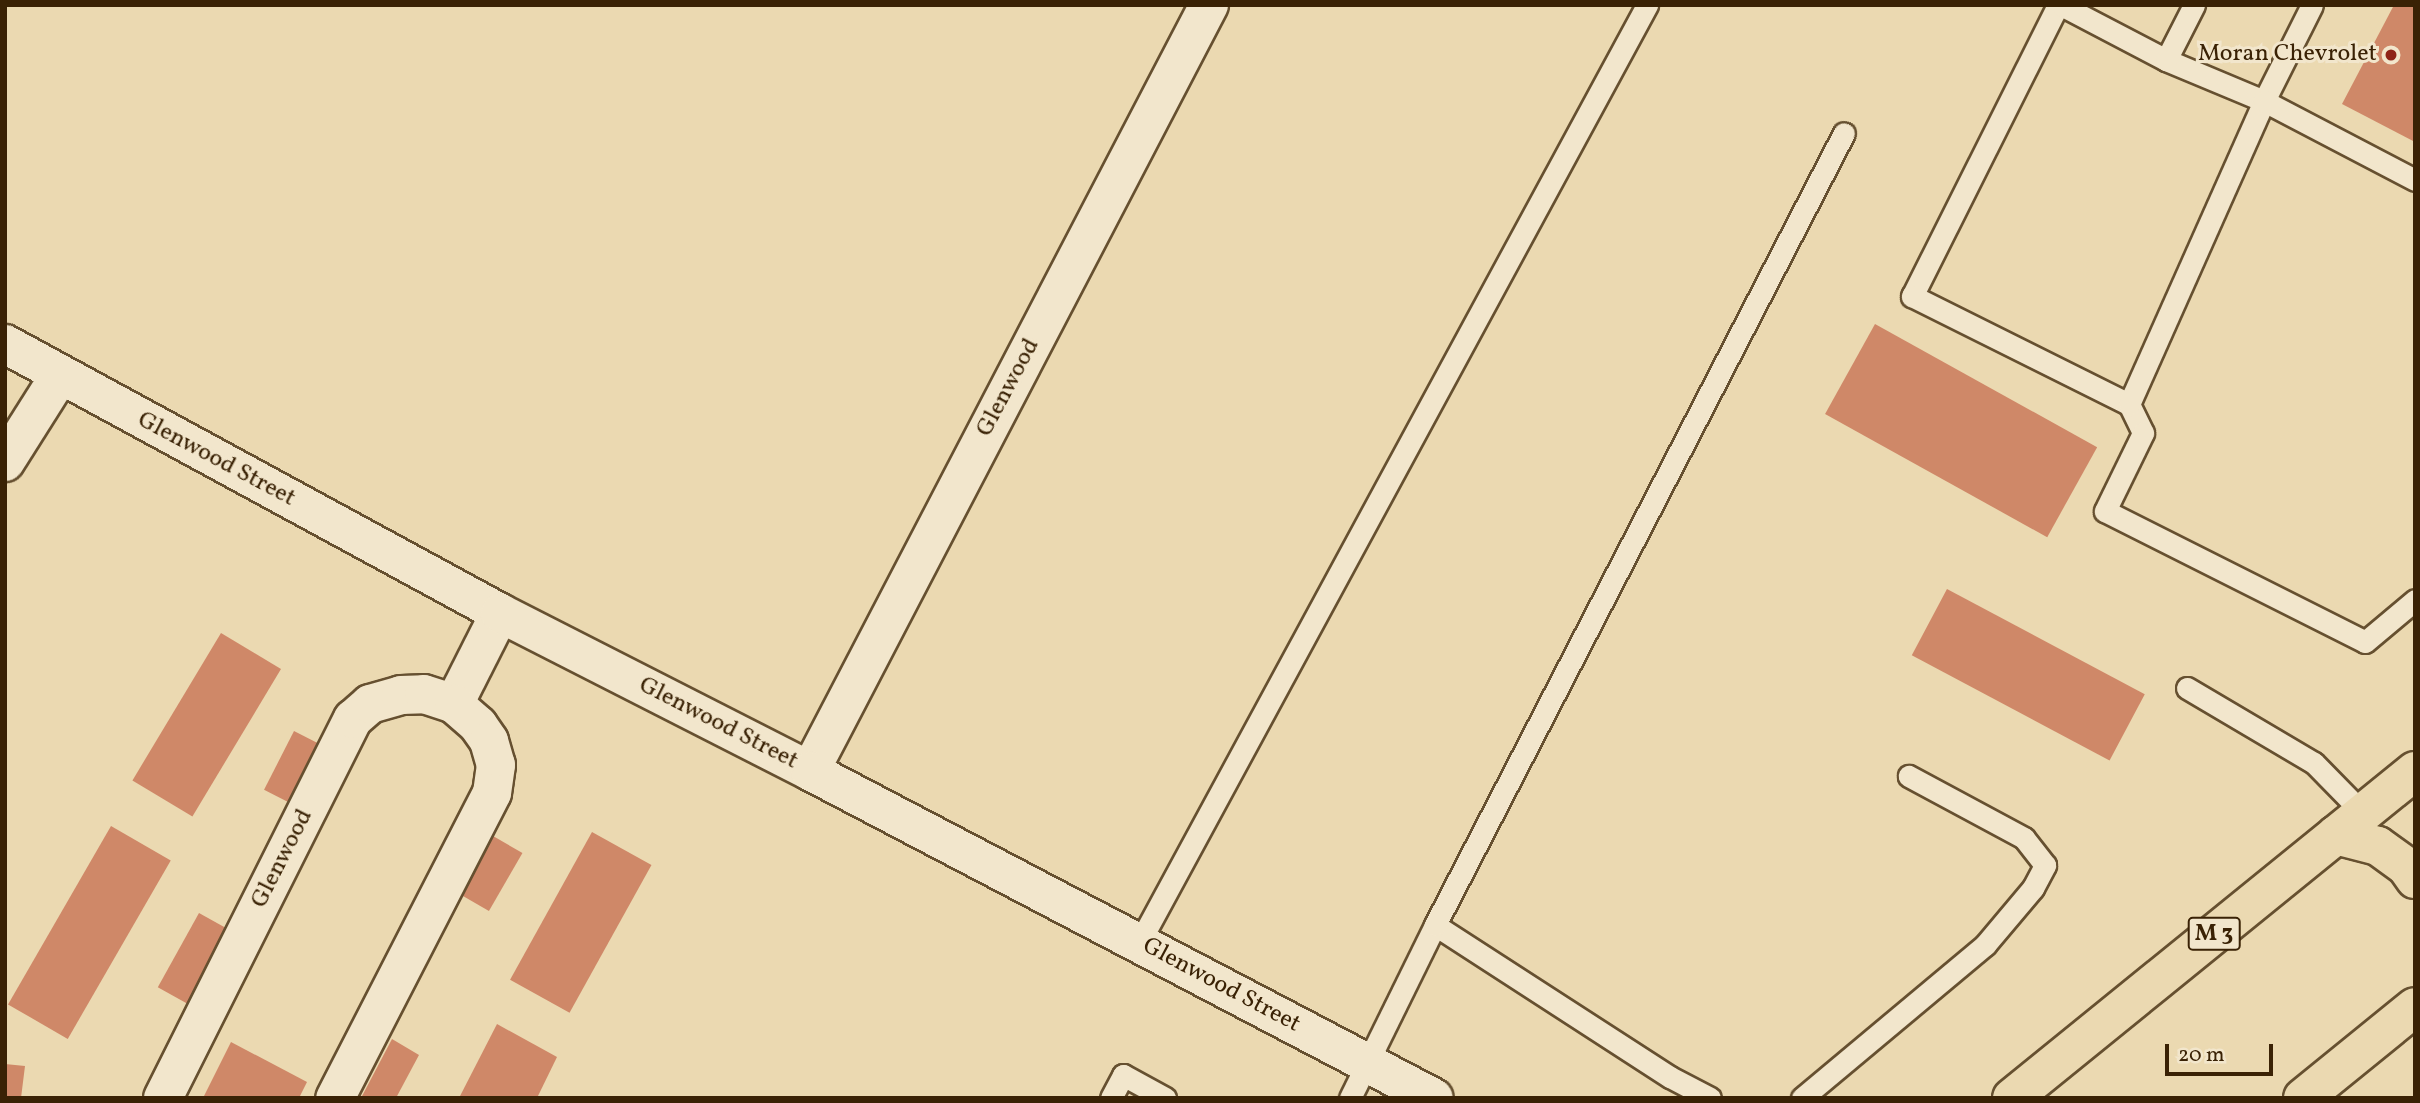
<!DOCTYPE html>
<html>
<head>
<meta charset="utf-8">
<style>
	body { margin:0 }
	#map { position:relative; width:2420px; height:1103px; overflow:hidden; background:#ebd9b1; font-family:Vollkorn,serif }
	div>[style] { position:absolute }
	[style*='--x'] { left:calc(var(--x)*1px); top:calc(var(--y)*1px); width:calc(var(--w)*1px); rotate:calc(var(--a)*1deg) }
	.building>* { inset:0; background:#cf8868; transform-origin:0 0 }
	.roads { filter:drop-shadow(2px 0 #665030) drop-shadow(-2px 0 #665030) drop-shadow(0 2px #665030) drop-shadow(0 -2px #665030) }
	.lane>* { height:21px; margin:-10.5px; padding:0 10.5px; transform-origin:10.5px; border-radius:10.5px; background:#f2e6cc }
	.street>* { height:38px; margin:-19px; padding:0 19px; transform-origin:19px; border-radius:19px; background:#f2e6cc }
	.secondary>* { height:38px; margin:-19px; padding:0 19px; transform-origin:19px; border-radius:19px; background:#f2e6cc }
	.primary>* { height:38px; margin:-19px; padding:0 19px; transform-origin:19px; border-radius:19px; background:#ebd9b1 }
	.dots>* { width:19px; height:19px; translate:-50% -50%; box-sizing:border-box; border:4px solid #f2e6cc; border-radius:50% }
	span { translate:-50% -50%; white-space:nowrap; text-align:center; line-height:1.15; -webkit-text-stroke:6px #f2e6cc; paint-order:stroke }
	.shield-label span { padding:2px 5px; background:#f2e6cc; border:2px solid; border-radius:5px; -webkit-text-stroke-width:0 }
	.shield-label { font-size:23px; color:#3a2205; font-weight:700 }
	.poi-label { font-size:24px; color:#3a2205 }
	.right { translate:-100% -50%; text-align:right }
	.street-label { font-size:24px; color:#3a2205 }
	.frame { position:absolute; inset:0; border:7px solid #3a2205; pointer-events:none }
	.scale { position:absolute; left:2165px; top:1044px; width:108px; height:32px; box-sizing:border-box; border:4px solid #3a2205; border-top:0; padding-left:9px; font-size:21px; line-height:24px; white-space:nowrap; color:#3a2205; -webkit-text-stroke:5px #f2e6cc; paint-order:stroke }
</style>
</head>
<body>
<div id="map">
	<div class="building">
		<div style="clip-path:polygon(2394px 5px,2415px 5px,2415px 142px,2342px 104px)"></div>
		<div style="left:1875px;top:324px;width:254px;height:103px;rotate:29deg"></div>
		<div style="left:1947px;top:589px;width:224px;height:75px;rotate:28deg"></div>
		<div style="left:221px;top:633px;width:70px;height:172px;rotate:31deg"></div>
		<div style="left:294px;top:731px;width:33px;height:66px;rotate:27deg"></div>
		<div style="left:111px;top:826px;width:69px;height:206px;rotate:30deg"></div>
		<div style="left:592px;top:832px;width:68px;height:169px;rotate:29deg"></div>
		<div style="left:493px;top:836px;width:34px;height:67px;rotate:30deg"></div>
		<div style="left:199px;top:913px;width:38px;height:85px;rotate:29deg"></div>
		<div style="clip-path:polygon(497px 1024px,557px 1057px,537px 1098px,459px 1098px)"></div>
		<div style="clip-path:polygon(392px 1039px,419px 1055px,396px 1098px,361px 1098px)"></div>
		<div style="clip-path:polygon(231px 1042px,307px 1082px,299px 1098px,203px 1098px)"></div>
		<div style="clip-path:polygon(5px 1064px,25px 1066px,21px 1098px,5px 1098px)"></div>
	</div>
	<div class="roads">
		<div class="lane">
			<div style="--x:2058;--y:5;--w:326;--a:116.6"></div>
			<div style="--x:1912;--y:296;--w:242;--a:26.5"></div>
			<div style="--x:2129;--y:404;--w:32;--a:64"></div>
			<div style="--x:2143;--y:433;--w:87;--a:116"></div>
			<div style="--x:2105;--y:511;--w:291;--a:26.7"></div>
			<div style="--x:2365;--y:642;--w:65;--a:-40"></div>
			<div style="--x:2061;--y:5;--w:119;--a:27.6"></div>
			<div style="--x:2166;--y:60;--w:106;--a:22.7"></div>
			<div style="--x:2264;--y:101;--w:332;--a:114"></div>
			<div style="--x:2312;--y:5;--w:107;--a:116.6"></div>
			<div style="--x:2264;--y:101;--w:170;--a:27.6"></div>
			<div style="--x:2166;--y:60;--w:62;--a:-63"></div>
			<div style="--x:2187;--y:688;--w:147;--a:30.6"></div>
			<div style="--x:2314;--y:763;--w:70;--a:45.6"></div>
			<div style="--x:1435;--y:925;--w:280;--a:32.9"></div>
			<div style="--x:1670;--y:1077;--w:45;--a:27.7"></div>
			<div style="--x:1139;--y:943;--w:1067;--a:-61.56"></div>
			<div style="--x:1111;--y:1098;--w:26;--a:-62"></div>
			<div style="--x:1123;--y:1075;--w:48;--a:28.7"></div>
			<div style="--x:1350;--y:1098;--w:193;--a:-63.8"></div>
			<div style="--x:1435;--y:925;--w:891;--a:-62.69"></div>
			<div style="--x:1802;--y:1098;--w:239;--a:-39.9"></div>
			<div style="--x:1985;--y:945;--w:75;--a:-49.9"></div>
			<div style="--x:2033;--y:888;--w:26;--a:-62"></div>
			<div style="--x:2045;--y:865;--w:34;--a:-128"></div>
			<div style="--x:2024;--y:838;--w:131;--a:-151.7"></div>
		</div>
		<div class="street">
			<div style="--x:5;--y:462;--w:103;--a:-57.7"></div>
			<div style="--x:454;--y:704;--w:102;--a:-63.2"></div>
			<div style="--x:810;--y:771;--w:864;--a:-62.49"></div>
			<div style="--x:163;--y:1098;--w:424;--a:-63.4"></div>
			<div style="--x:353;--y:719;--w:23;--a:-41"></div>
			<div style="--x:370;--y:704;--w:32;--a:-16"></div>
			<div style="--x:401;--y:695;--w:23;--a:-2"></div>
			<div style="--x:424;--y:694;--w:32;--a:18"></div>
			<div style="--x:454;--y:704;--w:32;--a:41"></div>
			<div style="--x:478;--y:725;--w:19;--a:55"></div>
			<div style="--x:489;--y:741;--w:25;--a:74"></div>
			<div style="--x:496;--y:765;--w:28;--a:98"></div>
			<div style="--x:492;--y:793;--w:343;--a:117.2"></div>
		</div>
		<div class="secondary">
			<div style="--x:5;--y:344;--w:563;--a:28.52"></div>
			<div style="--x:500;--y:613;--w:348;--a:27"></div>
			<div style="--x:810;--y:771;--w:704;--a:27.66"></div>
		</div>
		<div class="primary">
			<div style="--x:2336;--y:835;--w:43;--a:14.7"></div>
			<div style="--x:2378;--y:846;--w:34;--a:36"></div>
			<div style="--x:2406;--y:866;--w:16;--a:55"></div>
			<div style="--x:2012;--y:1098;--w:519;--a:-39.06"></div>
			<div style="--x:2303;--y:1098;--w:144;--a:-39.1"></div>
		</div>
	</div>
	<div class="dots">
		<div style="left:2391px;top:55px;background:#8f2418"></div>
	</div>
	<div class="shield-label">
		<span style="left:2214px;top:934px">M 3</span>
	</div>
	<div class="poi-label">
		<span class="right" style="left:2377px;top:55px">Moran Chevrolet</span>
	</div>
	<div class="street-label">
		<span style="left:1009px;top:388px;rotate:-62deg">Glenwood</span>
		<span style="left:216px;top:460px;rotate:28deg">Glenwood Street</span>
		<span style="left:718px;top:724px;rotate:27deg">Glenwood Street</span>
		<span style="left:283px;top:859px;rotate:-63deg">Glenwood</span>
		<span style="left:1221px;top:986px;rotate:28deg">Glenwood Street</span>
	</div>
	<div class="frame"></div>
	<div class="scale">20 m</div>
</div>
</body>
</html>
